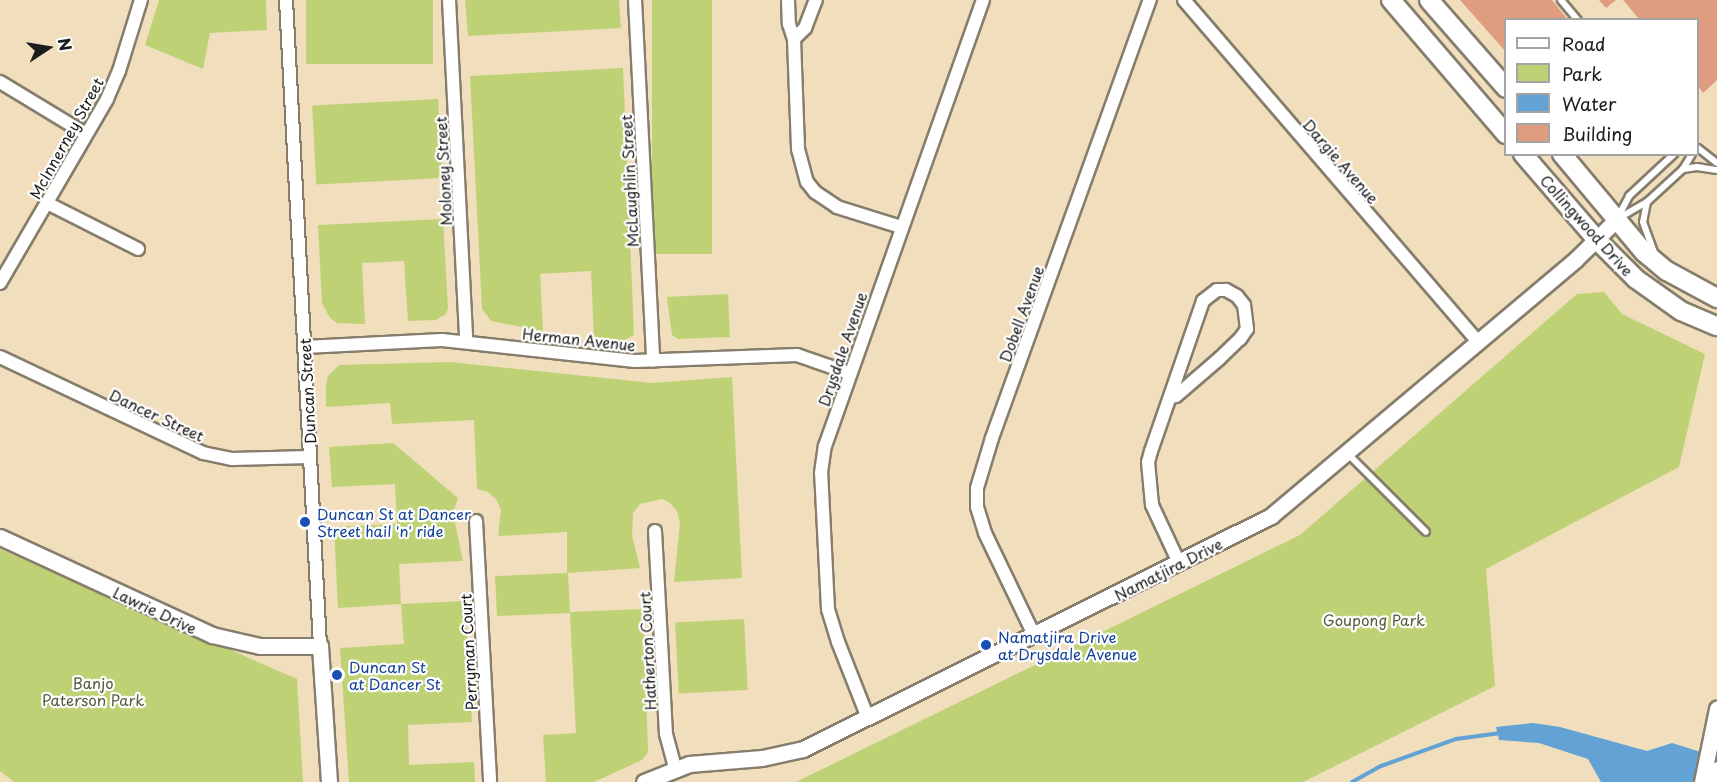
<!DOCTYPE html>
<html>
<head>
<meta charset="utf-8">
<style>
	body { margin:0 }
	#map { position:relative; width:1717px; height:782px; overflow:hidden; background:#f0debd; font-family:"Playpen Sans",sans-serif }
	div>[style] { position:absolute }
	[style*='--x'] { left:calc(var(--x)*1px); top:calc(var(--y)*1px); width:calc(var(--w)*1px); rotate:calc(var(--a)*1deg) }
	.green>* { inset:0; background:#bed275; transform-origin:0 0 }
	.water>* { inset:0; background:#63a2d5 }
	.stream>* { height:4px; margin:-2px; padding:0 2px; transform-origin:2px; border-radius:2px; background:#63a2d5 }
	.building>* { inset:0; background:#df9c7e }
	.roads { filter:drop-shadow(2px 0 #867d6c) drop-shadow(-2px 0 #867d6c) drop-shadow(0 2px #867d6c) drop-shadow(0 -2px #867d6c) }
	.service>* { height:6px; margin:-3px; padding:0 3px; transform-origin:3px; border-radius:3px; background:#fff }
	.minor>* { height:12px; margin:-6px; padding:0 6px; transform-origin:6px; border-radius:6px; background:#fff }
	.tertiary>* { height:15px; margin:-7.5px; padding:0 7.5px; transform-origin:7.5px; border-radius:7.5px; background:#fff }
	.secondary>* { height:18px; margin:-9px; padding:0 9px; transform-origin:9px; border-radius:9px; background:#fff }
	.dots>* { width:16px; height:16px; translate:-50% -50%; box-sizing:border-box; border:3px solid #fff; border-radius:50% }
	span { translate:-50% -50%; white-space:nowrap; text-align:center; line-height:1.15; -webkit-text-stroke:4.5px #fff; paint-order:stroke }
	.street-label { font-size:15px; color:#1c1c1c }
	.transit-label { font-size:15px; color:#164399 }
	.left { translate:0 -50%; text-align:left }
	.park-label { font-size:15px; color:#555c3b }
	.legend { position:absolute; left:1504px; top:18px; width:195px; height:138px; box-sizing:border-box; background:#fff; border:2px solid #a4a4a4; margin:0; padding:8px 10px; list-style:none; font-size:18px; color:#1c1c1c }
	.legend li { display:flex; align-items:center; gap:12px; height:30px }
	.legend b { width:30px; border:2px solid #a4a4a4 }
	.north { position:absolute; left:18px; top:18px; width:60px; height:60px; -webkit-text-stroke:4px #fff; paint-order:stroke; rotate:78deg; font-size:16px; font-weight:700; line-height:24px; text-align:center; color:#1c1c1c }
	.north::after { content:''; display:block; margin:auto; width:21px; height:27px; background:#1c1c1c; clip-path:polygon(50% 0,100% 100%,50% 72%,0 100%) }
</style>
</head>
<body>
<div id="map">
	<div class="green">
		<div style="clip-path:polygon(159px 0,266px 0,267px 30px,210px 33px,203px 69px,145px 45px)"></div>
		<div style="left:306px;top:0;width:127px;height:64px"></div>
		<div style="clip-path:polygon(465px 0,619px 0,621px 28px,468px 36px)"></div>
		<div style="left:652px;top:0;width:60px;height:254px"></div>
		<div style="clip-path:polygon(623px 68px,634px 335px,623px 341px,594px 337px,591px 271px,540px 274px,543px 331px,491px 321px,482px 309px,470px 76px)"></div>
		<div style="left:438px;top:99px;width:79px;height:126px;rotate:87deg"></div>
		<div style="clip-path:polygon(443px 219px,448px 308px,446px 314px,436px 320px,408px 321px,404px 261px,362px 263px,365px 324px,337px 323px,330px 318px,322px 303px,318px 225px)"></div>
		<div style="clip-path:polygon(1604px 292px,1622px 314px,1705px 354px,1679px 467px,1486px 569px,1495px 686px,1303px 782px,796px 782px,1300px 535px,1577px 294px)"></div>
		<div style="clip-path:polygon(728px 294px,730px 337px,678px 339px,672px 335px,667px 297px)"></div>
		<div style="clip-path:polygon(450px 362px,652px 383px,732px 377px,742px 578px,674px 582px,680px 523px,677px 511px,670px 503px,662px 499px,640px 504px,633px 513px,632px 535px,640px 568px,568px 573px,570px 612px,643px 609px,648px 752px,642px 760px,594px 782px,546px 782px,543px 735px,576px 733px,570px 613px,497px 616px,495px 576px,567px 573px,567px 532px,498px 536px,501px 510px,496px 499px,488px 492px,477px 489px,474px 420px,392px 424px,390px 403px,326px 407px,326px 385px,328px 376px,339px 365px)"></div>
		<div style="clip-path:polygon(393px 443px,458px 498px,453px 513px,463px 561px,399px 564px,401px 604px,465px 601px,472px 722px,408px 725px,409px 765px,474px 762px,475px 782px,349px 782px,340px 648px,404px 644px,401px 604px,338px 608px,334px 527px,397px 524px,395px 484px,332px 487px,329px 447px)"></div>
		<div style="clip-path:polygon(0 549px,297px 679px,303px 782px,14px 782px,0 771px)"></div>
		<div style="left:744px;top:619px;width:71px;height:69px;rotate:87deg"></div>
	</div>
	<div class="water">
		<div style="clip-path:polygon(1533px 723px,1560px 727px,1647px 751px,1672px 743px,1717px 757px,1717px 782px,1601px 782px,1588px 759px,1539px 743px,1499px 740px,1496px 727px)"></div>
	</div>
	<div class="stream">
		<div style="--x:1352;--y:782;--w:33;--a:-29"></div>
		<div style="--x:1381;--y:766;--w:80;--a:-19.8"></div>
		<div style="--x:1456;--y:739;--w:45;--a:-7.6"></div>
	</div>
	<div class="building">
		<div style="clip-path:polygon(1460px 0,1552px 0,1568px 20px,1506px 20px,1506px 52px)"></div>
		<div style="clip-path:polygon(1599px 0,1616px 0,1606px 8px)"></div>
		<div style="clip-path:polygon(1623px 0,1717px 0,1717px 80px,1703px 93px,1698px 86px,1698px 20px,1640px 20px)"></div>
	</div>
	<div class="roads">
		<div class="service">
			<div style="--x:1561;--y:0;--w:26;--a:50"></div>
			<div style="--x:1698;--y:148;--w:24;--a:38"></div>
			<div style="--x:1683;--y:169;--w:14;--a:-8"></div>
			<div style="--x:1697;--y:167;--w:20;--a:9"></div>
			<div style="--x:1647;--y:202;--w:20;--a:101"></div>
			<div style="--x:1643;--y:222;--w:33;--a:70"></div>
			<div style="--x:1618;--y:217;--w:24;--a:-62"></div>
			<div style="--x:1629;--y:196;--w:62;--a:-43"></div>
			<div style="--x:1619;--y:218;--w:32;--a:-30"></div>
			<div style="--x:1647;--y:202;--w:49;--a:-42.5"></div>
			<div style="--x:1683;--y:169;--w:17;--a:-59"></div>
			<div style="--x:1348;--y:454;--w:110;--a:45"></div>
		</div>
		<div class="minor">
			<div style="--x:286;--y:0;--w:647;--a:86.99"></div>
			<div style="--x:449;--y:0;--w:341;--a:87.1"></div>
			<div style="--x:635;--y:0;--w:361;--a:87.1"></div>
			<div style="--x:788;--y:0;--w:24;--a:88"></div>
			<div style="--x:789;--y:24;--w:16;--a:72"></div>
			<div style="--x:794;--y:39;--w:110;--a:87.9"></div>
			<div style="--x:798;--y:149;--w:34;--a:75"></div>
			<div style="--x:807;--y:182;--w:13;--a:51"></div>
			<div style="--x:815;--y:192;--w:27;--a:34"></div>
			<div style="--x:837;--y:207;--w:67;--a:17.4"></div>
			<div style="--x:1184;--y:0;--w:450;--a:49.3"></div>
			<div style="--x:794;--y:39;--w:16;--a:-45"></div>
			<div style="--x:805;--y:28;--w:30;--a:-69"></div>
			<div style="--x:0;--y:82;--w:100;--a:31.2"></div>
			<div style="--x:47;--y:203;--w:102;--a:26.8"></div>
			<div style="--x:0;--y:283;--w:213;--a:-59.8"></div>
			<div style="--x:107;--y:99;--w:30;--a:-67"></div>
			<div style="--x:119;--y:71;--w:74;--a:-72.8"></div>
			<div style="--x:305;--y:347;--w:137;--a:-2.9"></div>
			<div style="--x:442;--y:340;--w:194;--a:6.2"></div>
			<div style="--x:635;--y:361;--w:162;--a:-2.1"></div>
			<div style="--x:797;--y:355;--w:55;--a:19.1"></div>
			<div style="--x:0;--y:357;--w:225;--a:25.3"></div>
			<div style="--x:203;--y:453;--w:30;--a:12"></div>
			<div style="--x:232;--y:459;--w:78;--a:-1.5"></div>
			<div style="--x:1170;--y:397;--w:6;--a:-9"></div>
			<div style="--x:1176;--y:396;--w:58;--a:-40.8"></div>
			<div style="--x:1220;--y:358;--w:28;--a:-44"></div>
			<div style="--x:1240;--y:339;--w:12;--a:-55"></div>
			<div style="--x:1247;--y:329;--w:24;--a:-97"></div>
			<div style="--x:1244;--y:305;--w:11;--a:-128"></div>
			<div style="--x:1237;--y:296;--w:13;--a:-151"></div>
			<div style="--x:1226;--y:290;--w:9;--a:180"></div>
			<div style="--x:1217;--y:290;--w:18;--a:142"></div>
			<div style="--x:1203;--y:301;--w:159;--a:109.1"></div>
			<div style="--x:1151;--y:451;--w:11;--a:105"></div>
			<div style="--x:1148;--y:462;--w:43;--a:84.7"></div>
			<div style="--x:1152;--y:505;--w:64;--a:65"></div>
			<div style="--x:476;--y:521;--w:261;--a:86.9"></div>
			<div style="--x:655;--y:531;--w:203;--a:86.9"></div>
			<div style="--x:666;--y:734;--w:35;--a:75"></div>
			<div style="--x:1034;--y:635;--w:113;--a:-115.7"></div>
			<div style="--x:985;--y:533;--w:27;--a:-107"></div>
			<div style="--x:977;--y:507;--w:19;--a:-90"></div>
			<div style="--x:977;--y:488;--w:52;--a:-73.3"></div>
			<div style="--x:992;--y:438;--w:466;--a:-70.2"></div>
			<div style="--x:868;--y:718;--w:82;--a:-111.5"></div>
			<div style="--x:838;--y:642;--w:34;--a:-107"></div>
			<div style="--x:828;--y:609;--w:136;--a:-92.9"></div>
			<div style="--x:821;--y:473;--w:27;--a:-82"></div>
			<div style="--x:825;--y:446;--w:473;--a:-70.5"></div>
		</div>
		<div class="tertiary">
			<div style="--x:0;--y:537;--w:234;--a:24.8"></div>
			<div style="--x:212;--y:635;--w:49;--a:12.9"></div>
			<div style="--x:260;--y:646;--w:60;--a:0"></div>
			<div style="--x:320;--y:646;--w:136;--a:86.2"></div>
			<div style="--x:644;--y:782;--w:48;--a:-21.8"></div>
			<div style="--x:689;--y:764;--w:73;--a:-4.7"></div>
			<div style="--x:762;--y:758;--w:42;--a:-12.4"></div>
			<div style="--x:803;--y:749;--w:523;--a:-26.47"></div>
			<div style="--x:1271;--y:516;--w:397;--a:-40.1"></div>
			<div style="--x:1575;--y:260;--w:57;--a:-44.3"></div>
			<div style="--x:1702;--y:782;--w:75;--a:-78.4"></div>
			<div style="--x:1714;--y:782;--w:13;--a:-77"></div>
		</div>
		<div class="secondary">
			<div style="--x:1391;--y:0;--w:177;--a:49.4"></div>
			<div style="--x:1429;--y:0;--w:117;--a:48.8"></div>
			<div style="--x:1523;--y:154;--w:113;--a:49.3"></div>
			<div style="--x:1597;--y:240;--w:55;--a:45"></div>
			<div style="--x:1636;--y:279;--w:55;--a:35.4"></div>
			<div style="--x:1681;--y:311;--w:39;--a:23"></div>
			<div style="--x:1562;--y:154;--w:128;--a:50.1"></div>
			<div style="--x:1644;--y:252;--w:30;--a:40"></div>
			<div style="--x:1667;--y:271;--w:57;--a:28.4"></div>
		</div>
	</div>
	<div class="dots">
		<div style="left:305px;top:522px;background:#1a4fb4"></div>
		<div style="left:986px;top:645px;background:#1a4fb4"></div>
		<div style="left:337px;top:675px;background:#1a4fb4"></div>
	</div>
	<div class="street-label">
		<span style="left:66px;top:138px;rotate:-61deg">McInnerney Street</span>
		<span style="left:1341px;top:161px;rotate:49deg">Dargie Avenue</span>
		<span style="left:443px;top:171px;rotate:-93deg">Moloney Street</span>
		<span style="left:629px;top:181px;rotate:-93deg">McLaughlin Street</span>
		<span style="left:1587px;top:225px;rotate:48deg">Collingwood Drive</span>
		<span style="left:1021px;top:314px;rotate:-70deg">Dobell Avenue</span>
		<span style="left:579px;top:339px;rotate:6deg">Herman Avenue</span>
		<span style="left:842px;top:349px;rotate:-71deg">Drysdale Avenue</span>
		<span style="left:307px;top:391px;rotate:-93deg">Duncan Street</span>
		<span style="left:157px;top:415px;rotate:25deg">Dancer Street</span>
		<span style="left:1168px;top:569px;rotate:-27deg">Namatjira Drive</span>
		<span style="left:155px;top:610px;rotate:25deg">Lawrie Drive</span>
		<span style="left:647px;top:651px;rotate:-93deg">Hatherton Court</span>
		<span style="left:468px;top:652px;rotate:-93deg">Perryman Court</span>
	</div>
	<div class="transit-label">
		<span class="left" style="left:317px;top:522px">Duncan St at Dancer<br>Street hail 'n' ride</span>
		<span class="left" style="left:998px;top:645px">Namatjira Drive<br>at Drysdale Avenue</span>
		<span class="left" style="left:349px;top:675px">Duncan St<br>at Dancer St</span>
	</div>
	<div class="park-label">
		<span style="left:1374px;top:620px">Goupong Park</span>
		<span style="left:93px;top:691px">Banjo<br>Paterson Park</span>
	</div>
	<ul class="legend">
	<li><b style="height:8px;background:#fff"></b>Road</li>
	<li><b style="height:16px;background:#bed275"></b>Park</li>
	<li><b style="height:16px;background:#63a2d5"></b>Water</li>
	<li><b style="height:16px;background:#df9c7e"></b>Building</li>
	</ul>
	<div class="north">N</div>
</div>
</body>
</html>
